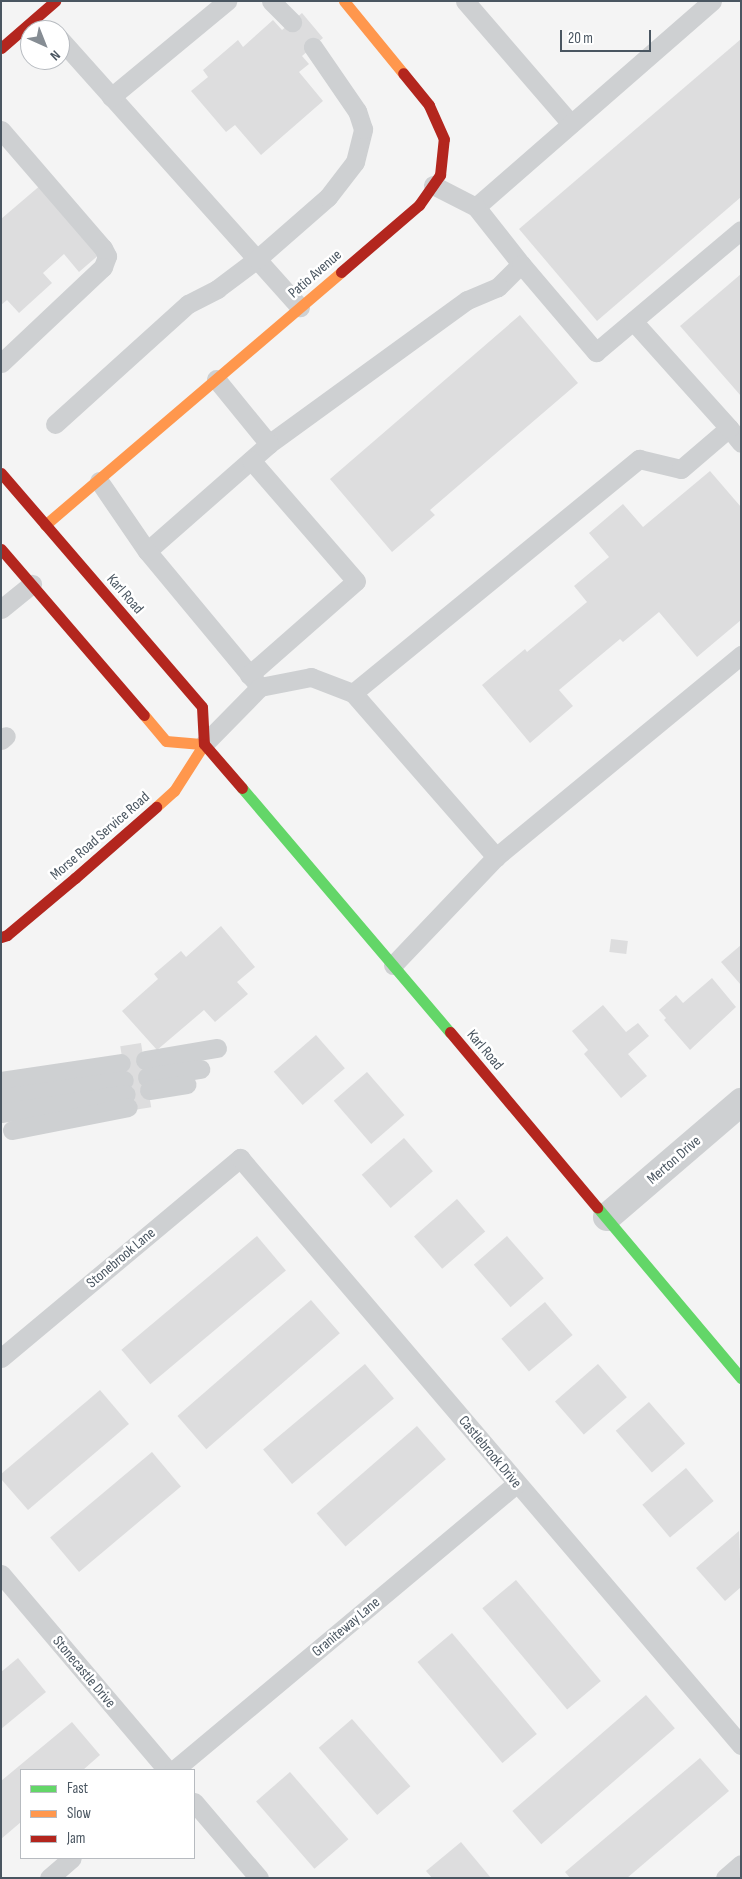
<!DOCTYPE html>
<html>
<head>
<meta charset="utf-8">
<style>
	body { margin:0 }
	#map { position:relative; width:742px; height:1879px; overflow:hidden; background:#f4f4f4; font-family:"Sofia Sans Condensed",sans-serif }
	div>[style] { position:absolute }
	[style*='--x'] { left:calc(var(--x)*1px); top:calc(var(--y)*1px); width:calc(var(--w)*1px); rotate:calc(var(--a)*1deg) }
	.building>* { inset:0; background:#ddddde; transform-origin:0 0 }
	.lane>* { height:19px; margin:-9.5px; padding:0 9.5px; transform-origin:9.5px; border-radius:9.5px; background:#ced0d2 }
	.street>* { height:28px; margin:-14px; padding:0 14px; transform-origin:14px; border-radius:14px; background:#ced0d2 }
	.fast>* { height:11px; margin:-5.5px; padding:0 5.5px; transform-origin:5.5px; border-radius:5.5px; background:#63d668 }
	.slow>* { height:11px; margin:-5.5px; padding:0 5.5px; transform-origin:5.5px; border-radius:5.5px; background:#ff974d }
	.jam>* { height:11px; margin:-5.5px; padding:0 5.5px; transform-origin:5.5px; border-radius:5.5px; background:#b3261e }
	span { translate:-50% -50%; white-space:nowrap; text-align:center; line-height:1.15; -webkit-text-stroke:5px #fff; paint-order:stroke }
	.street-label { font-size:15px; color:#4a5661 }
	.frame { position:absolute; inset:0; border:2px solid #4a5661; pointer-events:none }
	.legend { position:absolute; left:20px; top:1769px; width:175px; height:90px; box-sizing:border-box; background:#fff; border:1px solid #b7bbc0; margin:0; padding:6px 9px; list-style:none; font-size:15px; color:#4a5661 }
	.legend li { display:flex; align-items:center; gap:10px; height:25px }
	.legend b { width:25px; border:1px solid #b7bbc0 }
	.north { position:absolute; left:20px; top:20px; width:50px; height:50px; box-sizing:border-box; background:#fff; border:1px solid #b7bbc0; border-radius:50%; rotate:136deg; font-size:14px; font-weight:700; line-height:20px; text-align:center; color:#4a5661 }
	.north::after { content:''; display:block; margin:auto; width:18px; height:22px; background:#868d94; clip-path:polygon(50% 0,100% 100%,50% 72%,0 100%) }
	.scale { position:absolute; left:560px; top:30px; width:91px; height:22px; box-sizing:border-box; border:2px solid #4a5661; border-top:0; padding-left:6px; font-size:15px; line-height:18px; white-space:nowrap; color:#4a5661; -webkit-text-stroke:4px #fff; paint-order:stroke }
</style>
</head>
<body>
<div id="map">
	<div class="building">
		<div style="clip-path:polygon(302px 13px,323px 38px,302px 56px,309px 64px,299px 72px,323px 101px,261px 155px,235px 125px,226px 132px,191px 91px,208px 77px,203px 70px,238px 40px,243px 47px,273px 20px,282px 30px)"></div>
		<div style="clip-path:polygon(741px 39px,741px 197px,597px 321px,519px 229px)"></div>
		<div style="clip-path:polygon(42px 184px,101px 253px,79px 272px,64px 254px,43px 273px,52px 283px,19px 313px,7px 300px,1px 305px,1px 219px)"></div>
		<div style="clip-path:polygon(741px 274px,741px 396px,680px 326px)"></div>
		<div style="clip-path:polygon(520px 315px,578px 383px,430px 510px,435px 515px,392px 552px,330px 479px)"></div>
		<div style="clip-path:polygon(710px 471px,741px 507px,741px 620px,697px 657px,659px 612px,623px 642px,620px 639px,559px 690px,573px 706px,530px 743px,482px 685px,525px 649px,527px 652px,587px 602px,574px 586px,609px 557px,589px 533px,623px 504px,643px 527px)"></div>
		<div style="clip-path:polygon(221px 926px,255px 967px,237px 982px,248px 994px,215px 1022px,204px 1010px,157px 1050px,122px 1011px,158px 979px,154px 974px,181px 951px,186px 957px)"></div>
		<div style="left:611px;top:939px;width:17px;height:13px;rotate:7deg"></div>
		<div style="clip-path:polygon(741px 945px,741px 985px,721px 962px)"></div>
		<div style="clip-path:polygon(712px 978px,736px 1007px,690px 1050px,664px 1020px,666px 1018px,659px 1010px,676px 995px,683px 1003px)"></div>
		<div style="clip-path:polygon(603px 1005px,626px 1032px,638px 1023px,649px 1036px,628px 1054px,647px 1076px,621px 1098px,584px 1054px,588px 1050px,572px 1031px)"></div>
		<div style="left:316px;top:1035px;width:44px;height:56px;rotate:49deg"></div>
		<div style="left:141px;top:1043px;width:65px;height:21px;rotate:81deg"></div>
		<div style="left:367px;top:1072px;width:57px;height:44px;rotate:49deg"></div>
		<div style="left:404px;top:1138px;width:44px;height:56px;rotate:49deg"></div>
		<div style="left:457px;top:1199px;width:43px;height:57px;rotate:49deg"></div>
		<div style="left:257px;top:1236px;width:45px;height:177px;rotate:50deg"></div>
		<div style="left:507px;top:1236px;width:56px;height:44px;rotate:49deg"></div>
		<div style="left:311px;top:1300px;width:44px;height:177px;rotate:49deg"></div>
		<div style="left:545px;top:1302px;width:43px;height:57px;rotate:50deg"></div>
		<div style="left:365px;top:1364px;width:45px;height:133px;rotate:50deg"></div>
		<div style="left:598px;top:1364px;width:44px;height:57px;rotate:49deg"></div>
		<div style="clip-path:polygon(100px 1390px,129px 1424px,28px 1510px,1px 1479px,1px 1474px)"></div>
		<div style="left:649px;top:1402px;width:55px;height:44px;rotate:49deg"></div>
		<div style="left:417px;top:1426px;width:44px;height:133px;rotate:49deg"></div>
		<div style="left:152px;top:1452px;width:45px;height:133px;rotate:50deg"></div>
		<div style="left:686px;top:1468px;width:43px;height:57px;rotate:50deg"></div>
		<div style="clip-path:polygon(739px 1531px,741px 1587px,725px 1601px,696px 1568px)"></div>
		<div style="left:516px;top:1580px;width:132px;height:44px;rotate:50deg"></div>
		<div style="left:452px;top:1633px;width:132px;height:45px;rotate:50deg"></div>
		<div style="clip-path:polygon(18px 1658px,46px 1692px,1px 1729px,1px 1672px)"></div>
		<div style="left:646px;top:1695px;width:44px;height:177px;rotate:49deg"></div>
		<div style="left:352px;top:1719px;width:89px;height:44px;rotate:49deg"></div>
		<div style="clip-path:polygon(72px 1722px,100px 1755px,83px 1770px,21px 1770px,21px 1822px,1px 1839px,1px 1781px)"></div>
		<div style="clip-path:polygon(700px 1758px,729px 1791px,627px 1878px,570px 1878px,565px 1872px)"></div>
		<div style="left:290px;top:1772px;width:89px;height:45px;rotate:49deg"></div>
		<div style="clip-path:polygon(461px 1842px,491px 1878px,432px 1878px,426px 1871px)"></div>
	</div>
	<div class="lane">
		<div style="--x:271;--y:1;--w:30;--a:45"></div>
		<div style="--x:465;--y:1;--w:162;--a:49.2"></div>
		<div style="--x:712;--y:1;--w:313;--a:138.9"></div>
		<div style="--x:476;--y:207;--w:73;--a:51.7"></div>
		<div style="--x:521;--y:264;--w:33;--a:135"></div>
		<div style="--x:498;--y:287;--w:34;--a:157"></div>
		<div style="--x:467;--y:300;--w:245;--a:144"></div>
		<div style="--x:269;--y:444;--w:162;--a:138.7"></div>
		<div style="--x:147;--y:551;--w:177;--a:50.3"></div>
		<div style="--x:260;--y:687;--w:52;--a:-11.1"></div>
		<div style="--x:311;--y:677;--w:45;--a:20.9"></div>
		<div style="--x:353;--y:693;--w:370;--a:-39.3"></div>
		<div style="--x:639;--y:459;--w:43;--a:13.4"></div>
		<div style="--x:681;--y:469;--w:63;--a:-40.5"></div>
		<div style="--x:729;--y:428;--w:19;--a:51"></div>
		<div style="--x:60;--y:39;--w:360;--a:48.2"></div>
		<div style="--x:111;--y:97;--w:151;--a:-39.6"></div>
		<div style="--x:1;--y:130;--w:156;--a:49.2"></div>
		<div style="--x:103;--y:248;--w:9;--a:63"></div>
		<div style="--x:107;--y:256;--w:12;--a:110"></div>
		<div style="--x:103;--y:267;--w:140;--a:136.7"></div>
		<div style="--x:433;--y:185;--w:48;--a:27.1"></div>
		<div style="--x:521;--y:264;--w:116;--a:49.6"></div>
		<div style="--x:596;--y:352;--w:189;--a:-40.1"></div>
		<div style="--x:633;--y:321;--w:144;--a:48.1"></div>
		<div style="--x:216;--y:379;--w:84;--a:50.8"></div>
		<div style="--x:55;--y:424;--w:179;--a:-42.1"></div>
		<div style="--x:188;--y:304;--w:33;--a:-27"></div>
		<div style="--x:217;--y:289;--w:50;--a:-36.9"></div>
		<div style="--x:257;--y:259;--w:94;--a:-41.1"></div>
		<div style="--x:328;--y:197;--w:44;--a:-52.4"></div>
		<div style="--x:355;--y:162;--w:34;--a:-76"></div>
		<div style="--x:363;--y:129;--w:19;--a:-108"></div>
		<div style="--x:357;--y:111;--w:78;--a:-124.5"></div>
		<div style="--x:99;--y:481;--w:85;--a:55.6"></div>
		<div style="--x:1;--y:609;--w:40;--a:-39"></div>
		<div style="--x:249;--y:675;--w:142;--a:-41.3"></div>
		<div style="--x:356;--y:581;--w:160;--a:-131"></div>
		<div style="--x:353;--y:693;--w:218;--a:48.9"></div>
		<div style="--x:496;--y:857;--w:318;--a:-39.5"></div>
		<div style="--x:1;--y:740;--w:6;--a:-39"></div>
		<div style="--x:204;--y:744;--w:80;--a:-45.5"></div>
		<div style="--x:393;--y:965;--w:149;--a:-46.4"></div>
		<div style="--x:145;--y:1060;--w:73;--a:-9.5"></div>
		<div style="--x:147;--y:1077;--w:54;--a:-8.6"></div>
		<div style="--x:1;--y:1081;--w:121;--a:-8.5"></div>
		<div style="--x:149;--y:1090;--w:38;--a:-9"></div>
		<div style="--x:1;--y:1098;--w:124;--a:-8.3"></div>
		<div style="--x:1;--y:1113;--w:126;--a:-8.6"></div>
		<div style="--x:12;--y:1130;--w:118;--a:-11.2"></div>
		<div style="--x:1;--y:1358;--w:312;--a:-39.9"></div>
		<div style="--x:240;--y:1158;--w:772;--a:49.52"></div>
		<div style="--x:1;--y:1574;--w:257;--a:49.7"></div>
		<div style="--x:174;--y:1770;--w:447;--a:-39.9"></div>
		<div style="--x:194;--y:1802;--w:100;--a:49.5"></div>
		<div style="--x:49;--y:1878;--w:30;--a:-41"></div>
		<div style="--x:725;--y:1878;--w:21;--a:-41"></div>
	</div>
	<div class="street">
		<div style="--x:607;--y:1217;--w:177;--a:-40.6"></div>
	</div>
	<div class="fast">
		<div style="--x:242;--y:788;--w:321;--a:49.6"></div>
		<div style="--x:597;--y:1207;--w:224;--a:49.9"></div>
	</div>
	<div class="slow">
		<div style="--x:344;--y:1;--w:93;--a:50.7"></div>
		<div style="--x:45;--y:525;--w:389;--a:-40.5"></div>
		<div style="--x:144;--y:715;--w:34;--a:50"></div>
		<div style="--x:166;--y:741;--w:38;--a:5"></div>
		<div style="--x:156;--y:807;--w:24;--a:-42"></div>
		<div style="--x:174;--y:791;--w:56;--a:-57.4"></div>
	</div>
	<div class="jam">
		<div style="--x:1;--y:48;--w:72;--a:-41"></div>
		<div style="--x:341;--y:272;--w:103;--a:-40.7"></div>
		<div style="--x:419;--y:205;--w:37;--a:-55"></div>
		<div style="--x:440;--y:175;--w:36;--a:-84"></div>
		<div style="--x:444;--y:139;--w:37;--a:-114"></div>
		<div style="--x:429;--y:105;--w:41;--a:-129.1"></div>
		<div style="--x:1;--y:473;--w:308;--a:49.3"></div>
		<div style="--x:202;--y:707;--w:37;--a:87"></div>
		<div style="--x:204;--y:744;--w:58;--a:49.2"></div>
		<div style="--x:1;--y:549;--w:219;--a:49.3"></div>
		<div style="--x:1;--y:937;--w:6;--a:-18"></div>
		<div style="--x:7;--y:935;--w:89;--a:-40"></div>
		<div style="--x:75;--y:878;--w:108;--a:-41.2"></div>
		<div style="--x:450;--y:1032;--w:229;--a:50"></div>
	</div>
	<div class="street-label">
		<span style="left:315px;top:274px;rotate:-41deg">Patio Avenue</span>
		<span style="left:125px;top:594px;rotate:49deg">Karl Road</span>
		<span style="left:100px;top:836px;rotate:-41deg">Morse Road Service Road</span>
		<span style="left:485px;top:1050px;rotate:50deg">Karl Road</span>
		<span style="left:674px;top:1160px;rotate:-41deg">Merton Drive</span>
		<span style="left:121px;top:1258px;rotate:-40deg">Stonebrook Lane</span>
		<span style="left:490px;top:1452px;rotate:50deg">Castlebrook Drive</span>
		<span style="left:346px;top:1627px;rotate:-40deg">Graniteway Lane</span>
		<span style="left:84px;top:1672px;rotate:50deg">Stonecastle Drive</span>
	</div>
	<div class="frame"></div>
	<ul class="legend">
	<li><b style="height:6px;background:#63d668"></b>Fast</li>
	<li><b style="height:6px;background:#ff974d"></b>Slow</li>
	<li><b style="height:6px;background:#b3261e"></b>Jam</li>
	</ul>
	<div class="north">N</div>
	<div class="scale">20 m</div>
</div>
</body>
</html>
